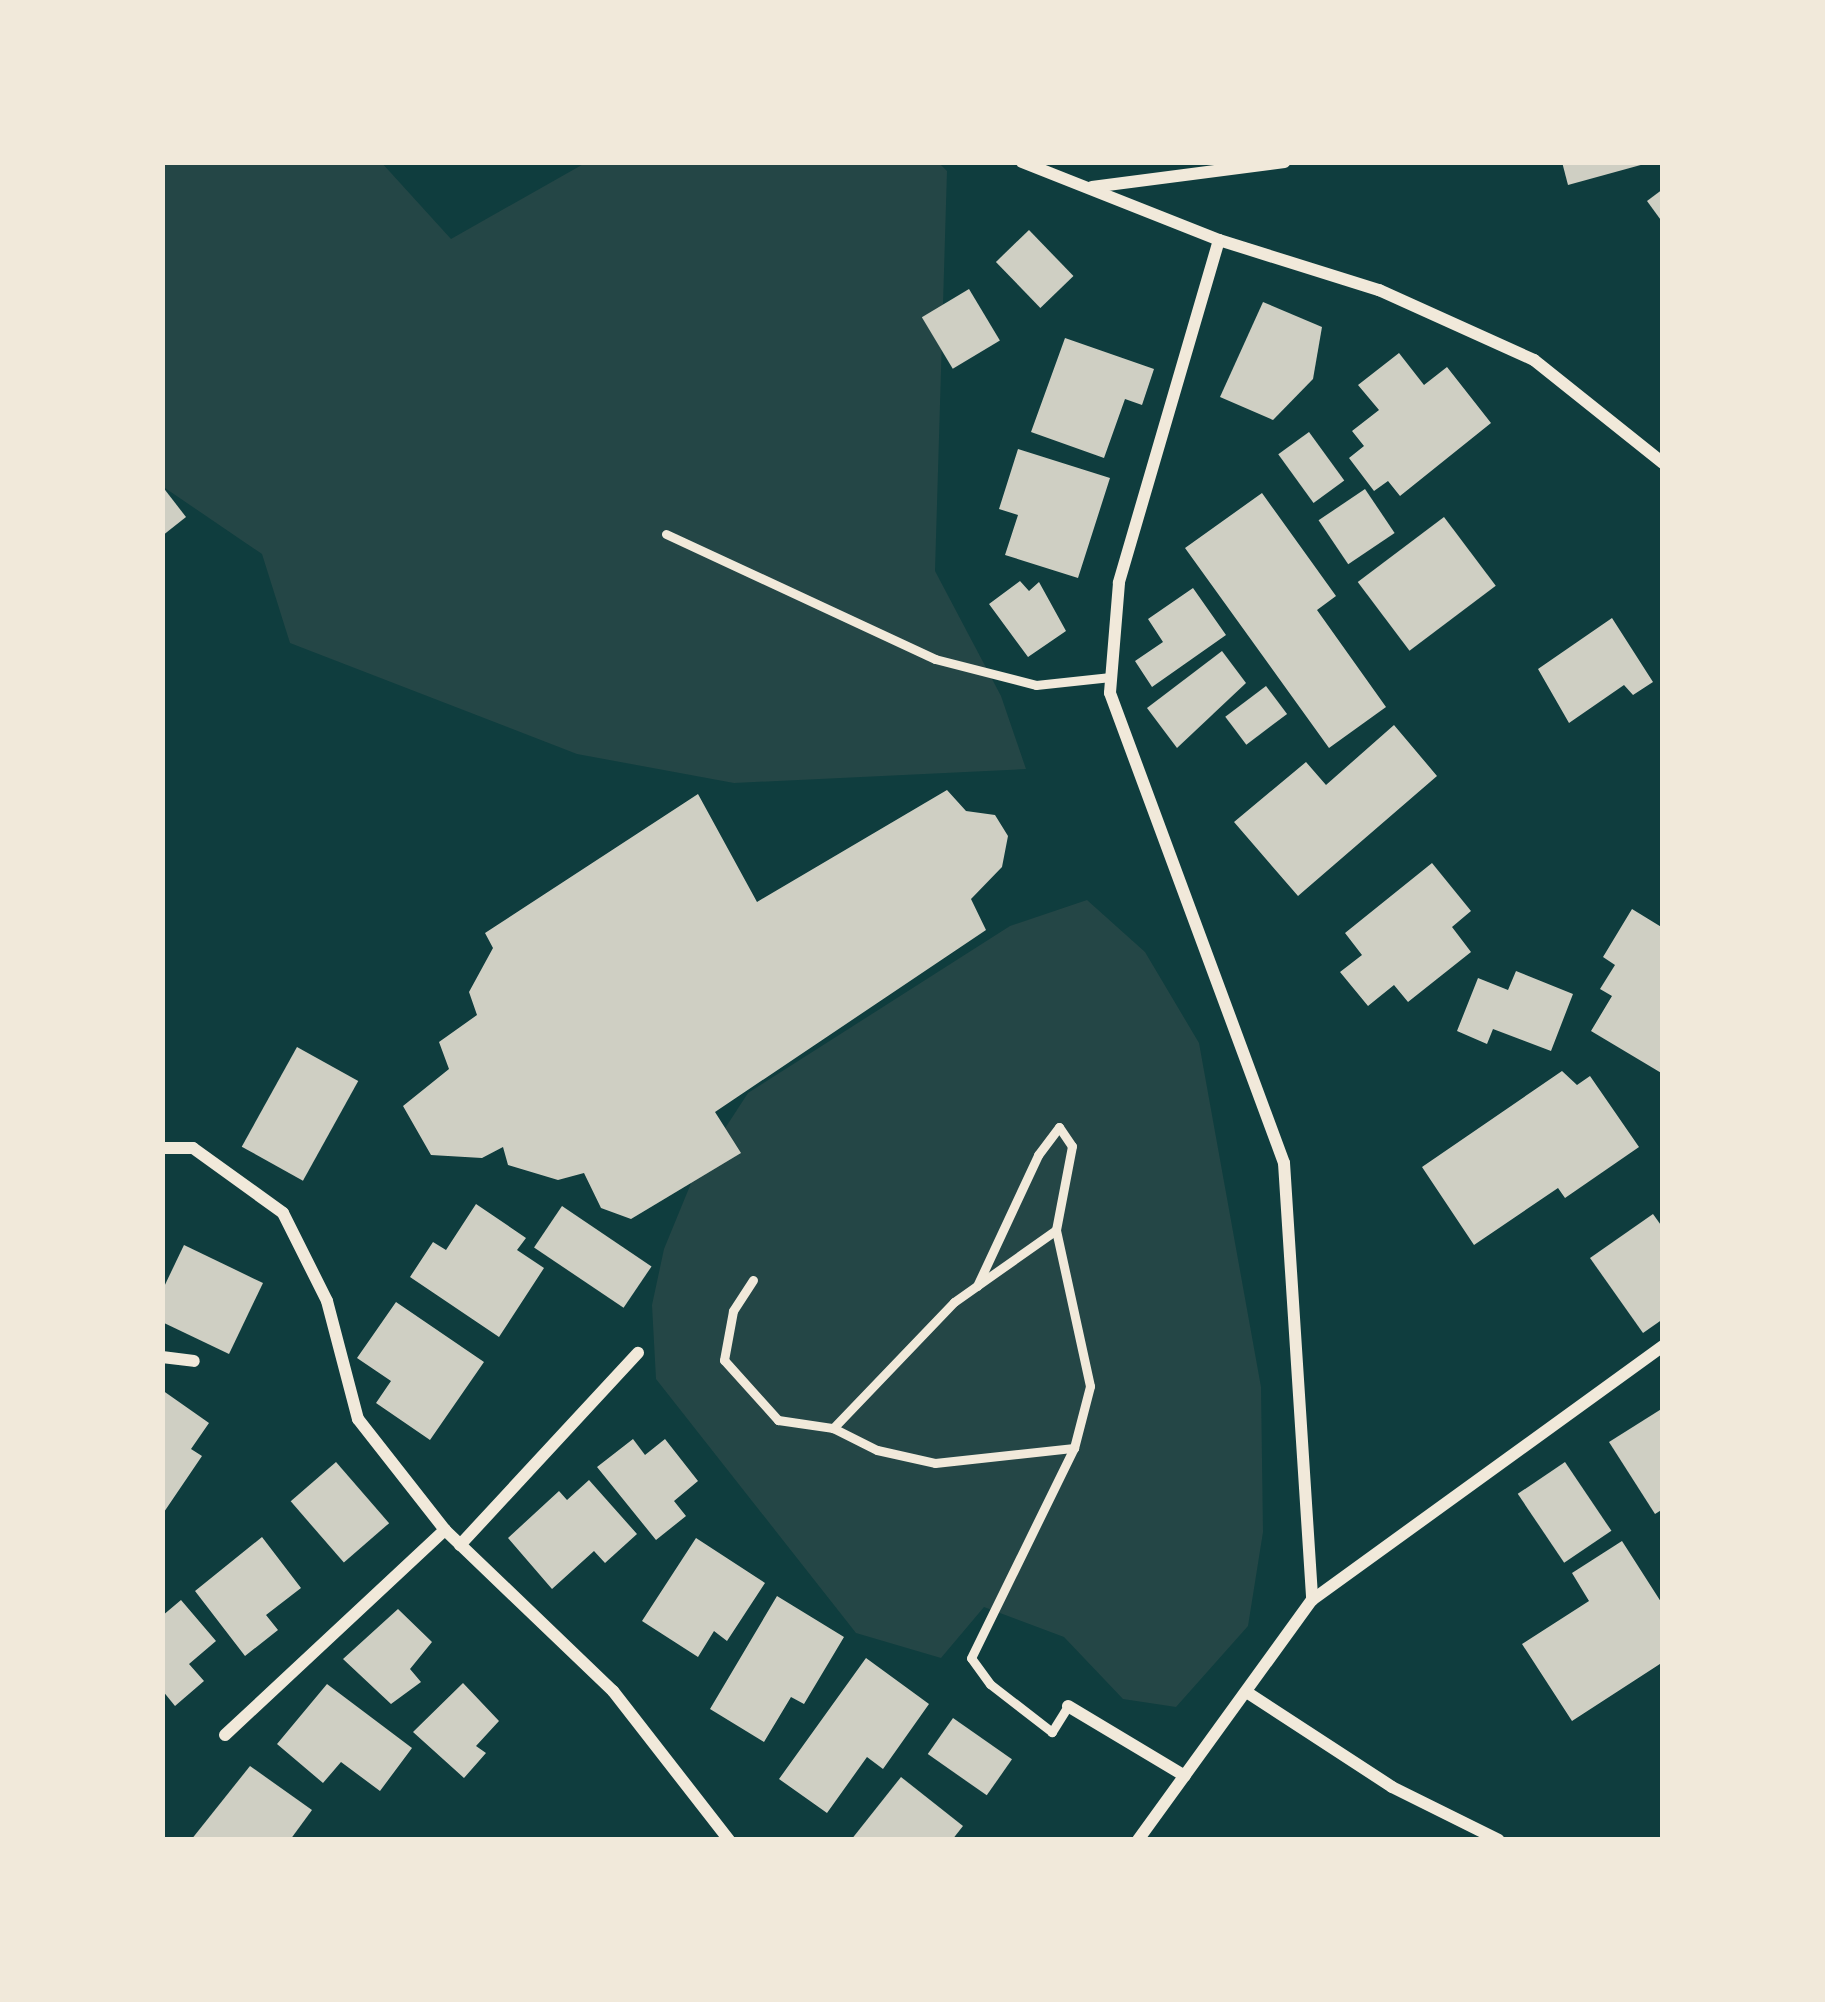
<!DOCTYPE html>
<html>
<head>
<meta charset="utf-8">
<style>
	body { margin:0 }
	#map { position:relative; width:1825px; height:2002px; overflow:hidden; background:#0f3d3e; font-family:Bitter,serif }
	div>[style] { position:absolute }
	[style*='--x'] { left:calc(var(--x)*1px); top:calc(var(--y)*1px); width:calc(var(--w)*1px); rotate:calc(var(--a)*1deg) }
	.green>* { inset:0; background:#244646 }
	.building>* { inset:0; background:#cfcfc3; transform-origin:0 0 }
	.service>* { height:9px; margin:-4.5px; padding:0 4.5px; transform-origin:4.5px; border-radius:4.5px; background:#f1e9da }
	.minor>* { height:12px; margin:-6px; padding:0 6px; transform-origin:6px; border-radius:6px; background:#f1e9da }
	span { translate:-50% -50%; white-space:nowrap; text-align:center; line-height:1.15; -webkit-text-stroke:12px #f1e9da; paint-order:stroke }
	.frame { position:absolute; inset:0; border:165px solid #f1e9da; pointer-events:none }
</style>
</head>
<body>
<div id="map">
	<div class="green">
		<div style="clip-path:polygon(162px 162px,381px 162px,451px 239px,587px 162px,938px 162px,947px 171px,935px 571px,1001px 696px,1026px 769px,734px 783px,577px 754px,290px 643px,262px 554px,162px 486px)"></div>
		<div style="clip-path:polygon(1087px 900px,1145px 952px,1199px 1043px,1261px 1387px,1263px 1532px,1248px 1626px,1176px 1707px,1123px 1699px,1064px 1637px,984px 1607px,941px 1658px,856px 1633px,656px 1379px,652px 1305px,664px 1249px,694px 1176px,748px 1093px,1010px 926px)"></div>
	</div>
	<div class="building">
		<div style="clip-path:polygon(1562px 162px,1648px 162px,1648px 163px,1568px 185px)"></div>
		<div style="clip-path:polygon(1663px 189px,1663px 223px,1647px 201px)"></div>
		<div style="left:1029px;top:230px;width:64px;height:46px;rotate:46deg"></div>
		<div style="left:969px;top:289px;width:60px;height:55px;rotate:59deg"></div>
		<div style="clip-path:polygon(1263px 302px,1322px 327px,1313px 379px,1273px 420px,1220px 397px)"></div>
		<div style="clip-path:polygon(1065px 338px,1154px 369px,1142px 405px,1125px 399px,1104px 458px,1031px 432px)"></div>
		<div style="clip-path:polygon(1399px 353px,1424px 385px,1447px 367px,1491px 423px,1400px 496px,1388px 481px,1374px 491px,1349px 458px,1364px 446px,1352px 431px,1379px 410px,1358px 385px)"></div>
		<div style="left:1309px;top:432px;width:60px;height:38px;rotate:54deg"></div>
		<div style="clip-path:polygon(1018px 449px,1110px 478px,1078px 578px,1005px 555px,1018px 515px,999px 509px)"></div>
		<div style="clip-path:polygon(162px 486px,186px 517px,162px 536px)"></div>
		<div style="left:1365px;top:489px;width:53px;height:56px;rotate:56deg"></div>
		<div style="clip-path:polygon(1262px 493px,1336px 596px,1317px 610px,1386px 707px,1329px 748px,1185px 548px)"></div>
		<div style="left:1444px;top:517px;width:86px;height:108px;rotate:53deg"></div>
		<div style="clip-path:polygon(1020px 581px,1029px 591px,1039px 582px,1066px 631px,1028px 657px,989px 604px)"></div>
		<div style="clip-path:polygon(1193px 588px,1226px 635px,1152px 687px,1135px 661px,1163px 642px,1148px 619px)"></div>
		<div style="clip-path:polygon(1612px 618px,1653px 682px,1633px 695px,1624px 685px,1569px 723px,1538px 669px)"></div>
		<div style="clip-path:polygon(1222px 651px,1246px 683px,1177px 748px,1147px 708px)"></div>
		<div style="left:1266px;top:686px;width:35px;height:51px;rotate:53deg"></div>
		<div style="clip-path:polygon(1394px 725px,1437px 776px,1298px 896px,1234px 822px,1306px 762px,1326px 785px)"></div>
		<div style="clip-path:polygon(947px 790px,966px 811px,995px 815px,1008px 836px,1002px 867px,971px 899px,986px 930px,715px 1112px,741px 1153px,631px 1219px,601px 1208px,584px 1173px,558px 1180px,508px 1165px,503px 1147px,482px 1158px,431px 1155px,403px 1106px,449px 1069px,439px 1042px,477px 1015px,469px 992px,493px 948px,485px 933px,698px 794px,757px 902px)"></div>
		<div style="clip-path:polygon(1432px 863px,1471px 911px,1452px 927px,1471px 952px,1408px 1002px,1394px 985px,1368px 1006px,1340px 972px,1362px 955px,1345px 933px)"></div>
		<div style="clip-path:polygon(1632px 909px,1663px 928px,1663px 1074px,1591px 1031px,1612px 996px,1600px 989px,1615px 965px,1603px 957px)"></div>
		<div style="clip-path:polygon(1516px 971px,1573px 994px,1551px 1051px,1493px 1029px,1487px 1044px,1457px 1031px,1478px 978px,1508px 990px)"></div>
		<div style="left:297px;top:1047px;width:70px;height:114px;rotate:29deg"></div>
		<div style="clip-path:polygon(1562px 1071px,1577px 1085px,1590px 1076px,1639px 1147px,1565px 1198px,1558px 1188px,1474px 1245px,1422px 1167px)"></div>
		<div style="clip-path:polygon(476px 1204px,526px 1238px,517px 1250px,544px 1268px,499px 1337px,410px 1277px,433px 1242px,446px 1250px)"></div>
		<div style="left:562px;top:1206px;width:108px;height:50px;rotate:34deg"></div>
		<div style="clip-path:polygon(1653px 1214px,1663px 1228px,1663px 1319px,1643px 1333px,1590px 1258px)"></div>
		<div style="clip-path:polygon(184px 1245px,263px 1283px,229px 1354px,162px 1322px,162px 1291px)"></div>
		<div style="clip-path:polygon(396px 1302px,484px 1362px,430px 1440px,376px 1403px,391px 1381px,357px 1358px)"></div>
		<div style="clip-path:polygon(162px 1390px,209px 1423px,191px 1449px,202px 1456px,162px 1515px)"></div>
		<div style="clip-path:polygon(1663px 1408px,1663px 1509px,1655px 1514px,1609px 1442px)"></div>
		<div style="clip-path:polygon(633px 1439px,645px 1455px,665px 1439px,698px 1481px,674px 1501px,686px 1516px,656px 1540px,597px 1467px)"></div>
		<div style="left:336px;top:1462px;width:81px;height:60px;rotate:49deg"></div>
		<div style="left:1565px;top:1462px;width:83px;height:57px;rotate:56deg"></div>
		<div style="clip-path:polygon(589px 1480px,637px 1534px,605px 1563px,594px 1551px,552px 1589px,508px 1538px,559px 1491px,567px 1500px)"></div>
		<div style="clip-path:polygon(262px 1537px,301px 1588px,266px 1615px,278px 1630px,245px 1656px,195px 1591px)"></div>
		<div style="clip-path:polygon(696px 1538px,765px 1583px,727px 1641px,714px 1631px,698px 1657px,642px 1621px)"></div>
		<div style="clip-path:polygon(1622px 1541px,1663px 1605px,1663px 1662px,1572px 1721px,1522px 1644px,1589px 1601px,1572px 1573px)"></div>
		<div style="clip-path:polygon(777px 1596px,844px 1637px,804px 1704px,791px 1697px,764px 1742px,710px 1709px)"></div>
		<div style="clip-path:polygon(181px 1600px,216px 1641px,189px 1664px,204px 1681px,175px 1706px,162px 1690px,162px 1616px)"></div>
		<div style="clip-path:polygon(398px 1609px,432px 1642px,410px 1669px,421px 1682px,391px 1704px,343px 1659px)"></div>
		<div style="clip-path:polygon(866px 1658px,929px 1704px,883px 1769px,867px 1757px,827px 1813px,779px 1779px)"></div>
		<div style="clip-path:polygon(463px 1683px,499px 1721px,476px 1746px,486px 1753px,464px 1778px,413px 1732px)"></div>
		<div style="clip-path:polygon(327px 1684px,412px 1748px,380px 1791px,341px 1762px,323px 1783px,277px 1744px)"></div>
		<div style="left:953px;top:1718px;width:72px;height:44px;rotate:35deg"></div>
		<div style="clip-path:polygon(250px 1766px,312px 1810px,290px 1840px,191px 1840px)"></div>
		<div style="clip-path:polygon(901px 1777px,963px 1826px,952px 1840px,851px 1840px)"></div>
	</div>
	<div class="service">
		<div style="--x:666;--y:534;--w:297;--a:24.9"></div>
		<div style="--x:935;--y:659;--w:104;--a:14.4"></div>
		<div style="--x:1036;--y:685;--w:75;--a:-6.1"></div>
		<div style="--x:753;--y:1280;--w:37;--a:123"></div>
		<div style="--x:733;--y:1311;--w:50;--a:100.4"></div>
		<div style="--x:724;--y:1360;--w:81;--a:48"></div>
		<div style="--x:778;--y:1420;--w:56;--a:8.3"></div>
		<div style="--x:833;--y:1428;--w:49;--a:26.6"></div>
		<div style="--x:877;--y:1450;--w:59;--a:12.6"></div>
		<div style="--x:935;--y:1463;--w:140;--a:-6.2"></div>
		<div style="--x:1074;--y:1448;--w:64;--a:-75.5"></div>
		<div style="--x:1090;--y:1386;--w:160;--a:-102.3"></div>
		<div style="--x:1056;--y:1230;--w:125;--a:144.8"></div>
		<div style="--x:954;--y:1302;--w:175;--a:133.8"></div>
		<div style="--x:977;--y:1286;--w:145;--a:-65"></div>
		<div style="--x:1038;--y:1155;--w:35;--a:-53"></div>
		<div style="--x:1059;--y:1127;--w:23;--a:56"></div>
		<div style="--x:1072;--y:1146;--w:86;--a:100.8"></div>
		<div style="--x:1068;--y:1706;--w:31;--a:122"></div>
		<div style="--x:1052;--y:1732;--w:78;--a:-142.3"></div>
		<div style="--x:990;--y:1684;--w:32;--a:-126"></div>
		<div style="--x:971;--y:1658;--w:234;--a:-63.9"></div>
	</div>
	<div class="minor">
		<div style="--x:1022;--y:162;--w:212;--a:21.6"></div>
		<div style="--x:1219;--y:240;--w:168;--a:17.4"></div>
		<div style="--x:1379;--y:290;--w:170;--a:24.3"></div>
		<div style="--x:1534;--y:360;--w:165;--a:38.6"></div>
		<div style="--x:1092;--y:187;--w:194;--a:-7.4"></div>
		<div style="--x:1219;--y:240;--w:357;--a:106.3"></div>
		<div style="--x:1119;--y:583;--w:110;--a:94.7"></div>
		<div style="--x:1110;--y:693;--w:501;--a:69.68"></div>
		<div style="--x:1284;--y:1163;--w:438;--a:86.3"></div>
		<div style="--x:162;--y:1148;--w:31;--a:0"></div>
		<div style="--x:193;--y:1148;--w:111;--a:35.8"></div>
		<div style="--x:283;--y:1213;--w:98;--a:63.4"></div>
		<div style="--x:327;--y:1301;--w:122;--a:75.3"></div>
		<div style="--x:358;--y:1419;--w:141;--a:51.9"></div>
		<div style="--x:445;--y:1530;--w:233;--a:43.8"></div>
		<div style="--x:613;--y:1691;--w:189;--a:52.1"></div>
		<div style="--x:162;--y:1357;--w:32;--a:7"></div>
		<div style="--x:460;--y:1545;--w:262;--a:-47.2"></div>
		<div style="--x:1248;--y:1693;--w:172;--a:33.1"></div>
		<div style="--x:1392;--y:1787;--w:119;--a:26.4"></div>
		<div style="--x:1068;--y:1706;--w:136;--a:30.9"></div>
		<div style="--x:225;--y:1735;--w:301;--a:-43"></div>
		<div style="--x:1138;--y:1840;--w:296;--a:-54.1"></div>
		<div style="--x:1312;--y:1600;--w:433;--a:-35.9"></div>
	</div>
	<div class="frame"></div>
</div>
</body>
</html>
